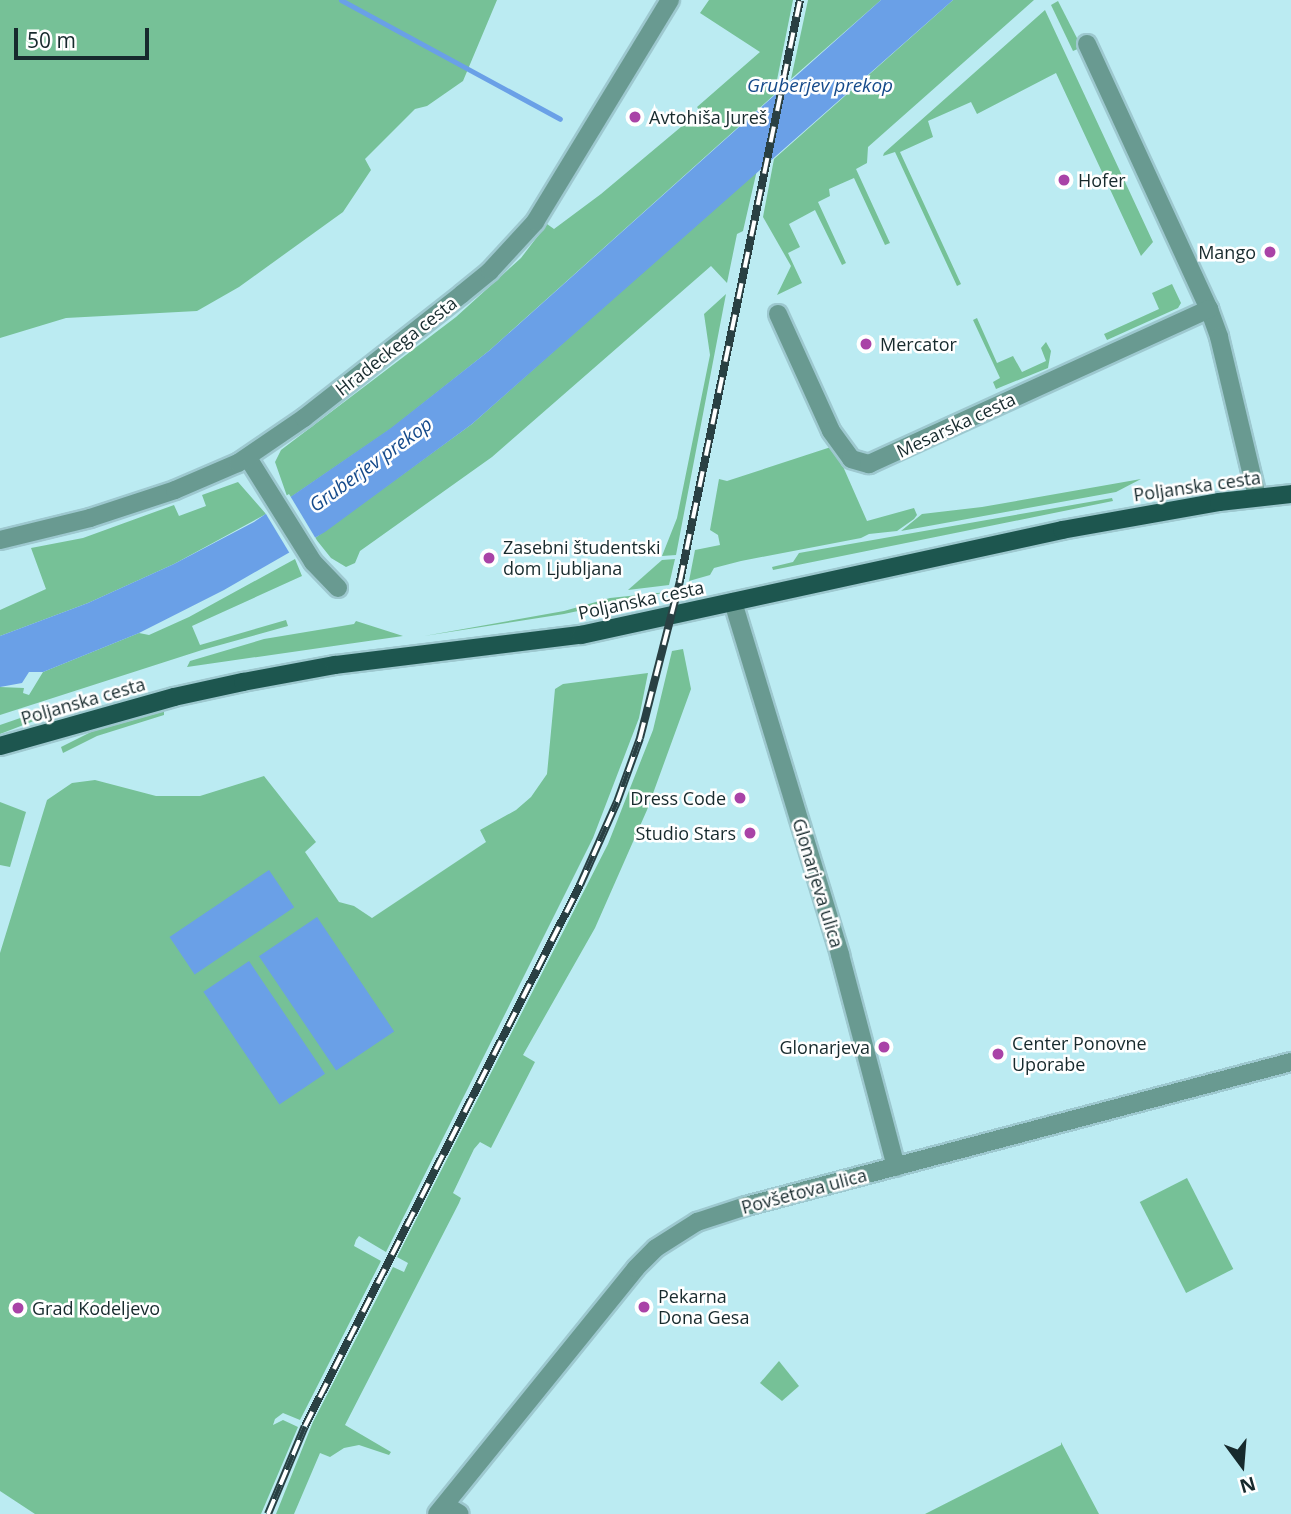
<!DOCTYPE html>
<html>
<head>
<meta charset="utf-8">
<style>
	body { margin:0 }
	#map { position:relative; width:1291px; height:1514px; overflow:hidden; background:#bbebf2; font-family:"Open Sans",sans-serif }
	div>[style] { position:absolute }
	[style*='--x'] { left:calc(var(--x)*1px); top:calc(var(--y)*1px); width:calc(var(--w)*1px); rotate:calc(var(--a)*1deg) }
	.green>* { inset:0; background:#76c197; transform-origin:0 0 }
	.water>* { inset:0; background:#6aa0e7; transform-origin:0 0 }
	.pier>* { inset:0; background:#bbebf2; transform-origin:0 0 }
	.stream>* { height:5px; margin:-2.5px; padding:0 2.5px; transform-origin:2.5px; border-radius:2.5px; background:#6aa0e7 }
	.roads { filter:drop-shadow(2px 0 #9dc8cf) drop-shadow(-2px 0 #9dc8cf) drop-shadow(0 2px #9dc8cf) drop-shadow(0 -2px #9dc8cf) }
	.minor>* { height:18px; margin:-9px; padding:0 9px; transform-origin:9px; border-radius:9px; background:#699a91 }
	.major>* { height:18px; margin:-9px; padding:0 9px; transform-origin:9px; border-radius:9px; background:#1d564f }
	.rail>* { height:8px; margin-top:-4px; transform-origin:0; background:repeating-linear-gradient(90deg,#fff 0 16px,#294043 0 32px); box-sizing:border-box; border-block:2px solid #294043 }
	.dots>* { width:19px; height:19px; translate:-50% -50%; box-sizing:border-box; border:4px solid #fff; border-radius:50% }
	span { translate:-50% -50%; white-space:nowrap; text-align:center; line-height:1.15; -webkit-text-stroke:5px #fff; paint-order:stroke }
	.poi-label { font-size:18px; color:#172a2d }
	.left { translate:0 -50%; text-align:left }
	.right { translate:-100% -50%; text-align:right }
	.street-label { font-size:18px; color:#172a2d }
	.water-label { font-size:19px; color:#164b8b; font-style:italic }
	.north { position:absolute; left:1207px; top:1430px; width:70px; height:70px; -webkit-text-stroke:5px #fff; paint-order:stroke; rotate:164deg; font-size:19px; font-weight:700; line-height:28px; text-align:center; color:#172a2d }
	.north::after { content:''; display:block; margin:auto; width:24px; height:32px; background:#172a2d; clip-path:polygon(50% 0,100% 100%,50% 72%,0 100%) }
	.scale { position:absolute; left:14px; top:28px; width:135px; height:32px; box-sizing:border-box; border:4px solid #172a2d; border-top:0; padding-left:9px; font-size:21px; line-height:24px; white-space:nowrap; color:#172a2d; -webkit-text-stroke:5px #fff; paint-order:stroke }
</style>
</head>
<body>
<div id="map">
	<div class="green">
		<div style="clip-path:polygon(0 0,497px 0,463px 81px,427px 106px,415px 109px,365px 159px,371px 170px,343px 212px,239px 287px,197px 311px,66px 318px,0 338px)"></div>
		<div style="clip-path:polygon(709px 0,793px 0,774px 95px,490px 350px,392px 428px,288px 499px,275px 462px,281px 450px,456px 317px,521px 258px,547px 224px,554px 229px,601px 194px,700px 111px,697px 107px,760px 52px,700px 13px)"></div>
		<div style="clip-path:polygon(808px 0,881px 0,791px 79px)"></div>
		<div style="clip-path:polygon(953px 0,1034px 0,868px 147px,867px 163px,856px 169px,890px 243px,885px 245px,854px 178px,829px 189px,830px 196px,818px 202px,846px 263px,842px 265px,815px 210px,789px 224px,800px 247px,788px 253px,802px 283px,777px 295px,791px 266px,763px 217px,774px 159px)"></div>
		<div style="clip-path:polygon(1058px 1px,1080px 44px,1080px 48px,1073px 51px,1051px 5px)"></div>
		<div style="clip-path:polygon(1045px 10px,1153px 242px,1141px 256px,1056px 73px,977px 114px,971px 102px,928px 121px,933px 137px,900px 152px,961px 284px,957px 286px,895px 152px,883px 156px,884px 153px)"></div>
		<div style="clip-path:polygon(757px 170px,743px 231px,737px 234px,727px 283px,711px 266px,492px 457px,360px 551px,355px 563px,346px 567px,331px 558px,315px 538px,472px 424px)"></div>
		<div style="clip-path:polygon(1172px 284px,1181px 303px,1178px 308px,1107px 340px,1104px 334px,1159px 309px,1152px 293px)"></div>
		<div style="clip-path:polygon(726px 294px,676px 555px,662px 556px,677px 518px,710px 355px,704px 314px)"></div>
		<div style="clip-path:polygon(977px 318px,997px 363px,1013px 356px,1022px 372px,1046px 361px,1041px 348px,1046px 342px,1051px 351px,1048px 368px,996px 389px,993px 382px,1000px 378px,973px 320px)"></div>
		<div style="clip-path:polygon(834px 446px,867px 521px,914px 508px,917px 515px,914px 519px,897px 531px,869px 534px,861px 538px,741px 561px,714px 568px,710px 575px,689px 581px,695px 550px,720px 545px,718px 535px,710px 530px,719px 479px,727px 481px)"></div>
		<div style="clip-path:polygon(1141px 479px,1116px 492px,901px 531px,922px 514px,982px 507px)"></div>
		<div style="clip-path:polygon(238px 482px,266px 514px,174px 564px,88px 603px,0 636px,0 610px,46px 589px,31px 548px,83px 538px,174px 505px,179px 516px,206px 506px,202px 495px)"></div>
		<div style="clip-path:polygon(1112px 498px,1113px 501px,773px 570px,772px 567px,793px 562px,799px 553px)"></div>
		<div style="clip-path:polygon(295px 559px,302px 576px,192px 626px,200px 645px,286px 620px,288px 626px,202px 650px,0 715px,0 687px,24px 688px,23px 693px,29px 695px,43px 672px,139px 633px,149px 635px,189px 617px)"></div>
		<div style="clip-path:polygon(675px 559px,669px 585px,628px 590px,662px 560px)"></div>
		<div style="clip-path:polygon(667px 592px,564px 614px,424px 636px,564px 611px,610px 598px)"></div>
		<div style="clip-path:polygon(356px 621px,403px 636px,187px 667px,190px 661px,264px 639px,354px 624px)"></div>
		<div style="clip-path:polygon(683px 649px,691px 689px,647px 810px,595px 928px,523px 1055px,535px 1062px,491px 1148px,480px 1142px,474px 1149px,453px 1193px,461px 1198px,459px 1203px,345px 1425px,391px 1452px,389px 1455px,359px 1445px,344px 1448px,330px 1457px,320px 1453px,294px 1514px,276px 1514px,313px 1422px,393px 1267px,404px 1272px,408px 1263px,397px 1257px,608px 844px,653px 730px,672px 651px)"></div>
		<div style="clip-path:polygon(648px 673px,639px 718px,593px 838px,386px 1252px,359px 1236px,356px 1240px,354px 1246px,381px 1261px,300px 1420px,283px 1413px,275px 1419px,273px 1425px,283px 1420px,298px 1427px,261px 1514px,35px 1514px,0 1491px,0 953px,47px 800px,72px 783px,95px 780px,156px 796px,200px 796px,264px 776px,316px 842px,305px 852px,339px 902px,354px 906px,372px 918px,486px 842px,480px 830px,516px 810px,531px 797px,547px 774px,555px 689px,563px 684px)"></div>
		<div style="clip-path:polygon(58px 705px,60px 711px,0 734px,0 725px)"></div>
		<div style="clip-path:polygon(164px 711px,164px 715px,97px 736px,63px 753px,61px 747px,93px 731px)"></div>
		<div style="clip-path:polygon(0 802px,26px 812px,10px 867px,0 865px)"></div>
		<div style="left:1187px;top:1178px;width:102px;height:53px;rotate:63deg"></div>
		<div style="clip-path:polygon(779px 1361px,799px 1386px,782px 1401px,760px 1383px)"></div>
		<div style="clip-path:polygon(1061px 1442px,1099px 1514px,925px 1514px,1061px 1445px)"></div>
	</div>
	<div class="water">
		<div style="clip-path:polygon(881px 0,953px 0,472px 424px,325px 532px,224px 590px,139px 633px,43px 672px,29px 672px,22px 683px,0 687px,0 636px,88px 603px,174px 564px,254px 522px,391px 428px,490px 350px)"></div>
		<div style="left:269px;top:870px;width:45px;height:120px;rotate:56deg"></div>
		<div style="left:317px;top:917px;width:138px;height:70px;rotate:56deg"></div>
		<div style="left:249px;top:961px;width:136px;height:55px;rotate:56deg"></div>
	</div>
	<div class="pier">
		<div style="left:289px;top:494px;width:55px;height:30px;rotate:59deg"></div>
	</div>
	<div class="stream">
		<div style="--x:341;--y:0;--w:249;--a:28.5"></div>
	</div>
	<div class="roads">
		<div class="minor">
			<div style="--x:1087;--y:44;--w:292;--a:65.3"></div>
			<div style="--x:1209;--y:309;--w:30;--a:70"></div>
			<div style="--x:1219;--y:337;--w:164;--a:76.6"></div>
			<div style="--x:778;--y:314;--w:128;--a:65.6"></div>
			<div style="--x:831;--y:431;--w:34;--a:54"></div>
			<div style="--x:851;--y:459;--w:19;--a:16"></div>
			<div style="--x:869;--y:464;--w:374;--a:-24.5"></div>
			<div style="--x:248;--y:458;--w:123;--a:58"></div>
			<div style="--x:313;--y:562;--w:36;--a:46"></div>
			<div style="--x:0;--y:540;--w:93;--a:-13.7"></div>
			<div style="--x:90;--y:518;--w:89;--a:-18.2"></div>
			<div style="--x:175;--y:490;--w:69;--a:-23.2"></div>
			<div style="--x:238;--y:463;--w:80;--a:-34.3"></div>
			<div style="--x:304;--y:418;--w:201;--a:-38.1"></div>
			<div style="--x:462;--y:294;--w:36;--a:-39"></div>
			<div style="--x:490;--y:271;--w:67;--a:-47.4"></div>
			<div style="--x:535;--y:222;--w:260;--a:-58.7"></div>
			<div style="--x:733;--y:602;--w:369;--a:73.1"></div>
			<div style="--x:840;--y:955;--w:219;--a:75.2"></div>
			<div style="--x:445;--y:1505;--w:17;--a:31"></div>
			<div style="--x:437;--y:1514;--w:316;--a:-51"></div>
			<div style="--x:636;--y:1268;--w:28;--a:-45"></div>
			<div style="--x:656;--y:1248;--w:49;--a:-32.4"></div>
			<div style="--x:697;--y:1222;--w:52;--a:-18.1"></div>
			<div style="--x:746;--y:1206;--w:564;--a:-14.8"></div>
		</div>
		<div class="major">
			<div style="--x:0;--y:746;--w:181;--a:-15.7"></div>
			<div style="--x:174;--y:697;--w:71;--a:-12.3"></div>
			<div style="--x:243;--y:682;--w:94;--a:-10.5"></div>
			<div style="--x:335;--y:665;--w:248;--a:-7"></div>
			<div style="--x:581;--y:635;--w:492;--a:-12.3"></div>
			<div style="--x:1062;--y:530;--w:159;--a:-10.1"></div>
			<div style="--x:1219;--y:502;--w:72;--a:-6.3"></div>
		</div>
	</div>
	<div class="rail">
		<div style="--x:268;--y:1514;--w:95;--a:-67.2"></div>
		<div style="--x:305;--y:1426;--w:607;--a:-63.05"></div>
		<div style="--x:580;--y:885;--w:91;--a:-66"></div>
		<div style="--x:617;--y:802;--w:68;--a:-70.2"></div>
		<div style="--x:640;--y:738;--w:162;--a:-75.7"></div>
		<div style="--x:680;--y:581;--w:593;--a:-78.33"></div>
	</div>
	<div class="dots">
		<div style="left:635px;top:117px;background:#a943a7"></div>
		<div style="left:1064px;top:180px;background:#a943a7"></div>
		<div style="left:1270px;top:252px;background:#a943a7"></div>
		<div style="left:866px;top:344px;background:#a943a7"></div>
		<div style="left:489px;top:558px;background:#a943a7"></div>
		<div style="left:740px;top:798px;background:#a943a7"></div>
		<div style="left:750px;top:833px;background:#a943a7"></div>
		<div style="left:884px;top:1047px;background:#a943a7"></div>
		<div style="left:998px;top:1054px;background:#a943a7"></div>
		<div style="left:644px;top:1307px;background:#a943a7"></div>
		<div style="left:18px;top:1308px;background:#a943a7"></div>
	</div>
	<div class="poi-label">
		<span class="left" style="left:649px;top:117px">Avtohiša Jureš</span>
		<span class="left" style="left:1078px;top:180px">Hofer</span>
		<span class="right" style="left:1256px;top:252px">Mango</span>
		<span class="left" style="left:880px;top:344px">Mercator</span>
		<span class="left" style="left:503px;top:558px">Zasebni študentski<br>dom Ljubljana</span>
		<span class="right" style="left:726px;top:798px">Dress Code</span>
		<span class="right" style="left:736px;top:833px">Studio Stars</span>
		<span class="left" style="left:1012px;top:1054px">Center Ponovne<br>Uporabe</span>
		<span class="right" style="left:870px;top:1047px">Glonarjeva</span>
		<span class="left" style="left:658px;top:1307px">Pekarna<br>Dona Gesa</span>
		<span class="left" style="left:32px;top:1308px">Grad Kodeljevo</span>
	</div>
	<div class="street-label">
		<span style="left:396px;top:346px;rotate:-38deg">Hradeckega cesta</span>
		<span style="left:956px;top:425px;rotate:-25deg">Mesarska cesta</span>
		<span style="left:1197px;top:486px;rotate:-8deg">Poljanska cesta</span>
		<span style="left:641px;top:600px;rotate:-12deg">Poljanska cesta</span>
		<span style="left:83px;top:701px;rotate:-16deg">Poljanska cesta</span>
		<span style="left:818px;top:883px;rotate:73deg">Glonarjeva ulica</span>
		<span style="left:804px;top:1191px;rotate:-15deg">Povšetova ulica</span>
	</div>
	<div class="water-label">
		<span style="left:820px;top:86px">Gruberjev prekop</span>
		<span style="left:371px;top:465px;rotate:-36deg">Gruberjev prekop</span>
	</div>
	<div class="north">N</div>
	<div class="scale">50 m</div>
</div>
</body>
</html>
